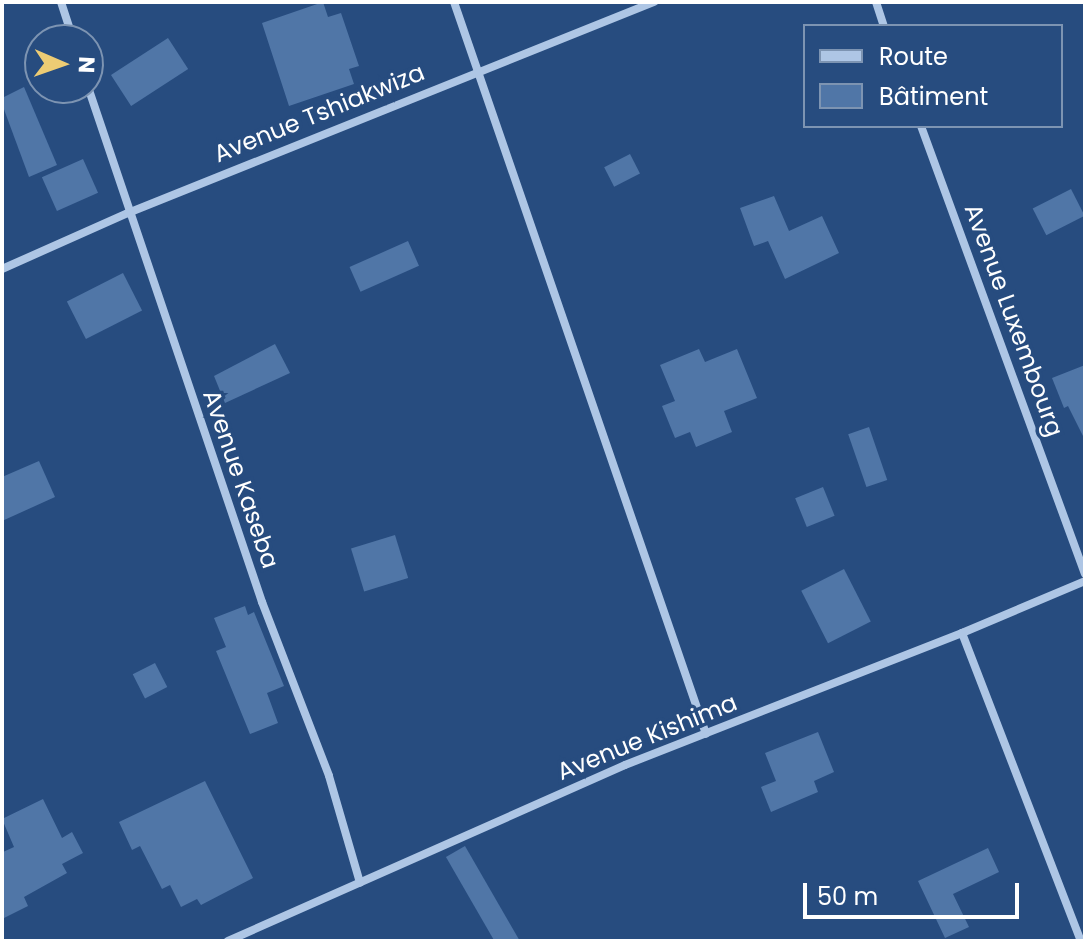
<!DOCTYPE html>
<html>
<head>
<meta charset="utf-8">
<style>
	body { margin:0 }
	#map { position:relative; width:1087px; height:943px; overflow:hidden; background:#274c7f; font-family:Poppins,sans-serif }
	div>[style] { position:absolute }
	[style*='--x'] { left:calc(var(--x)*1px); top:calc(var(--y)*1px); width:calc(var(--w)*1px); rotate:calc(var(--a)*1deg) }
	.building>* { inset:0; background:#5076a7; transform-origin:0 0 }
	.street>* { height:8px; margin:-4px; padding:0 4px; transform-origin:4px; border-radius:4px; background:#aec6e5 }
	span { translate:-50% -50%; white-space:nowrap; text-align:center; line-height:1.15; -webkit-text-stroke:7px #274c7f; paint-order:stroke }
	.street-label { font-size:24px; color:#fff }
	.frame { position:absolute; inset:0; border:4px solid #fff; pointer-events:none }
	.legend { position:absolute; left:803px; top:24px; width:260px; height:104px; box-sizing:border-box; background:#274c7f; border:2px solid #7d94b2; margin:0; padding:10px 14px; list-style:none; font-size:24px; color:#fff }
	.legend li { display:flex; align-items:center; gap:16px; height:40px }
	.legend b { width:40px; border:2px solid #7d94b2 }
	.north { position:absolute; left:24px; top:24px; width:80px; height:80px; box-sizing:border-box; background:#274c7f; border:2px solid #7d94b2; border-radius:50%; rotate:92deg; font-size:22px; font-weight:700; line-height:32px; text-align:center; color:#fff }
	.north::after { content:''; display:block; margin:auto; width:28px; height:36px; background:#edcc74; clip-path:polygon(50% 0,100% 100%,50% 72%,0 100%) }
	.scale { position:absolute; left:803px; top:883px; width:216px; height:36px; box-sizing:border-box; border:4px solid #fff; border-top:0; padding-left:10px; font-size:24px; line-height:28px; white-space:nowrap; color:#fff; -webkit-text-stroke:6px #274c7f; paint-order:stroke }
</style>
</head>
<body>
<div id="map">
	<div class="building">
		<div style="clip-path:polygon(323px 2px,328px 17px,341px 13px,359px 66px,349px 69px,354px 84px,289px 106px,262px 23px)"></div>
		<div style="left:168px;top:38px;width:37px;height:68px;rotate:57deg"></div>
		<div style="clip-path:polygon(24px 87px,57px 165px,29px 177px,2px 104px,2px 98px)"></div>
		<div style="left:630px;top:154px;width:22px;height:29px;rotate:63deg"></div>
		<div style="left:83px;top:159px;width:37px;height:45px;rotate:66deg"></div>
		<div style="left:1071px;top:189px;width:30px;height:43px;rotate:63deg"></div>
		<div style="clip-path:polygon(774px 196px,789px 231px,822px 216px,839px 253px,785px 279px,768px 241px,754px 246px,740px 208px)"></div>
		<div style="left:408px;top:241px;width:27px;height:64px;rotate:66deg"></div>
		<div style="left:123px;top:273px;width:42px;height:63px;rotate:63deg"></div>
		<div style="clip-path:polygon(275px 344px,290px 373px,225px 403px,214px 376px)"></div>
		<div style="clip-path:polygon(699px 349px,705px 362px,737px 349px,757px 398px,724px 411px,732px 432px,696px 447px,690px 432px,675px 438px,662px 406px,675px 401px,660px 365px)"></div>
		<div style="clip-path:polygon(1085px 365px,1085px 440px,1068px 406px,1064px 408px,1052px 378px)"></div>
		<div style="left:869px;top:427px;width:56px;height:22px;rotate:71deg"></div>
		<div style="clip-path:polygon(39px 461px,55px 497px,2px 521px,2px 477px)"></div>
		<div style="left:823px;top:487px;width:31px;height:30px;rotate:68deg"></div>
		<div style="left:395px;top:535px;width:45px;height:46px;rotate:73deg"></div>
		<div style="left:844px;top:569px;width:59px;height:48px;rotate:63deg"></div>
		<div style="clip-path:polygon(245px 606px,248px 615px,254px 612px,284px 686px,267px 693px,278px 723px,250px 734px,216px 651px,226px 647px,214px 618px)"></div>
		<div style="left:155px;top:663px;width:27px;height:25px;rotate:63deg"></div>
		<div style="clip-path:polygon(818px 732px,834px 772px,814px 781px,818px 792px,771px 812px,761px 787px,776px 781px,765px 753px)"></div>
		<div style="clip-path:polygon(205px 781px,253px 878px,201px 905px,197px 899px,181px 907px,170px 885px,162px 889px,140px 846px,132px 850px,119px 822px)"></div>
		<div style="clip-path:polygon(43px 799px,62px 838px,72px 832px,83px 853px,62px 864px,67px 873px,24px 897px,28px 906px,2px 919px,2px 849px,3px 852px,14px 847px,2px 819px)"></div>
		<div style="left:465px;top:846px;width:110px;height:22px;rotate:60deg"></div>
		<div style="clip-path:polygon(988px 848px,999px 872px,953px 894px,969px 927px,945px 938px,918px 881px)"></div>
	</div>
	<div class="street">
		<div style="--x:61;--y:2;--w:40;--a:72"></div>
		<div style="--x:454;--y:2;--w:774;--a:71"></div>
		<div style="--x:876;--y:2;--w:25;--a:72"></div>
		<div style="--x:88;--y:87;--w:544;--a:71.33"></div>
		<div style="--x:262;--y:602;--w:186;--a:68.9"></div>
		<div style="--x:329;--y:776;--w:111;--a:73.8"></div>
		<div style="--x:921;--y:126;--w:477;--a:69.9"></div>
		<div style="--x:2;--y:269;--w:138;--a:-24"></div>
		<div style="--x:128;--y:213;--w:567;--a:-21.86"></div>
		<div style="--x:962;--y:633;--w:330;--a:68.9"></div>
		<div style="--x:228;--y:941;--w:434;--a:-23.9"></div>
		<div style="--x:625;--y:765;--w:362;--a:-21.4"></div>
		<div style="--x:962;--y:633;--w:134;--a:-22.9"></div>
	</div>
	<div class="street-label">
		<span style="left:319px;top:113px;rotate:-22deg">Avenue Tshiakwiza</span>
		<span style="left:1014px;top:320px;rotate:70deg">Avenue Luxembourg</span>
		<span style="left:241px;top:479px;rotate:71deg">Avenue Kaseba</span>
		<span style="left:647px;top:737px;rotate:-22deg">Avenue Kishima</span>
	</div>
	<div class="frame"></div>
	<ul class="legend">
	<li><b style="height:10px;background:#aec6e5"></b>Route</li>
	<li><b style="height:22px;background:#5076a7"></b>Bâtiment</li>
	</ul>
	<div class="north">N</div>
	<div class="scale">50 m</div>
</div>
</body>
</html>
